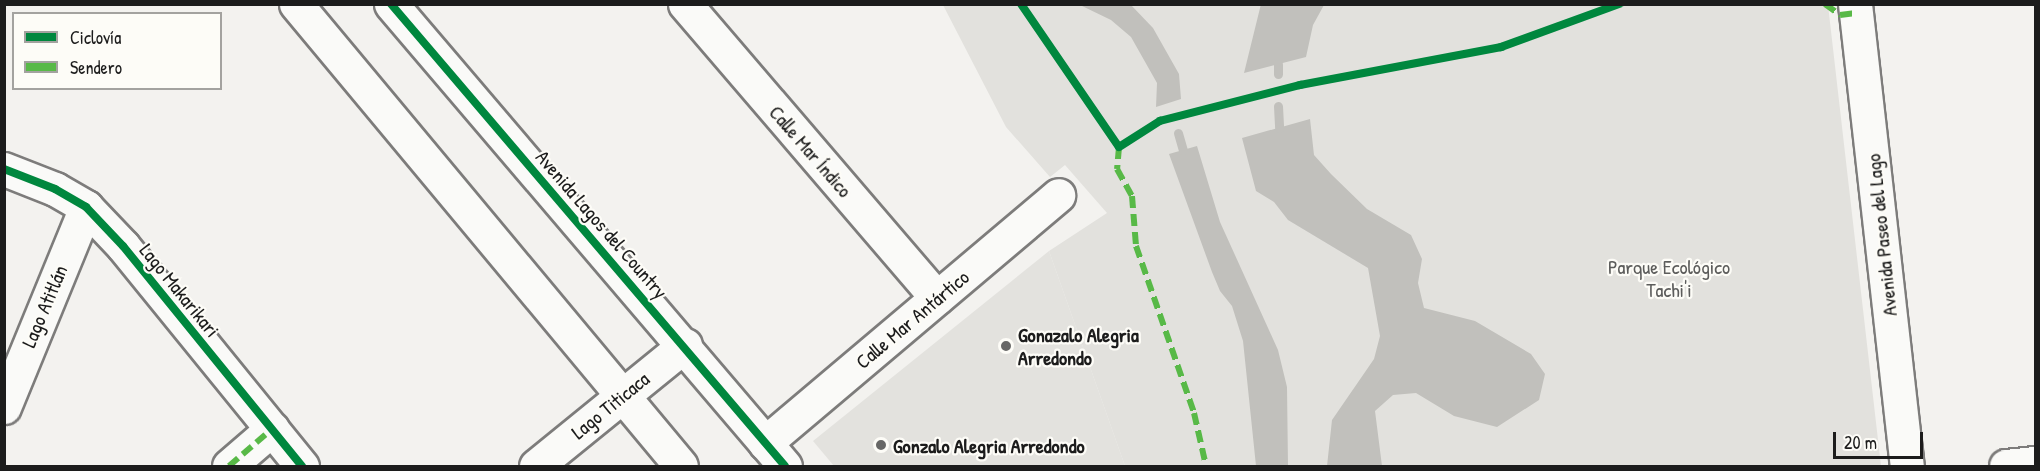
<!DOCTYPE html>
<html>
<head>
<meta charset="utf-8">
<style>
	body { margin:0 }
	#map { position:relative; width:2040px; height:471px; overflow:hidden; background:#f3f2ef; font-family:"Patrick Hand",sans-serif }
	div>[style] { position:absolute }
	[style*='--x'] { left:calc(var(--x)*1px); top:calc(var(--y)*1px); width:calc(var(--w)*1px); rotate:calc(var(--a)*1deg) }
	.built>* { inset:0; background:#e3e2de }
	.green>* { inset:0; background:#e2e1dd }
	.water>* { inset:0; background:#c1c0bc }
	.stream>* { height:9px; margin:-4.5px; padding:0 4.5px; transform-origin:4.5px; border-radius:4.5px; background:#c1c0bc }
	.roads { filter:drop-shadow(2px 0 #7d7c7b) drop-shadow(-2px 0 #7d7c7b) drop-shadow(0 2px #7d7c7b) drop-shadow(0 -2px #7d7c7b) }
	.minor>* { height:33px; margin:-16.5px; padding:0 16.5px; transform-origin:16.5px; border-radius:16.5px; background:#fafaf8 }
	.major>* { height:33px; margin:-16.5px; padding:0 16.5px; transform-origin:16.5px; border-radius:16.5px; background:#fafaf8 }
	.quiet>* { height:6px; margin-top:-3px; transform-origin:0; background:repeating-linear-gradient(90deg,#58b947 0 12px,transparent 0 18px) }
	.cycleway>* { height:8px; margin:-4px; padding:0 4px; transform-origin:4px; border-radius:4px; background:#00873e }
	.dots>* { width:16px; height:16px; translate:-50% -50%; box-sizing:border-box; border:3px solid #fdfcf7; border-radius:50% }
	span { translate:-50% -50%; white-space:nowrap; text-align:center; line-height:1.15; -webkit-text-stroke:4.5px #fdfcf7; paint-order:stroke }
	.street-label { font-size:20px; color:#1c1c1c }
	.park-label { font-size:20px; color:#5c5c5b }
	.poi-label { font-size:20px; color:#1c1c1c; font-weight:700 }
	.left { translate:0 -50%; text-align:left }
	.frame { position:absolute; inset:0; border:6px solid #1c1c1c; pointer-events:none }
	.legend { position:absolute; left:12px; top:12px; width:210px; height:78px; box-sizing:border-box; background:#fdfcf7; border:2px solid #a3a29f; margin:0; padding:8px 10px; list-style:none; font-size:18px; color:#1c1c1c }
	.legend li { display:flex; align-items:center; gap:12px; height:30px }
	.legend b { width:30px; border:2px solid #a3a29f }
	.scale { position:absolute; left:1833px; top:432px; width:90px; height:27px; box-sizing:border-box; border:3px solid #1c1c1c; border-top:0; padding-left:8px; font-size:18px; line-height:21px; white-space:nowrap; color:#1c1c1c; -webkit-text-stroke:4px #fdfcf7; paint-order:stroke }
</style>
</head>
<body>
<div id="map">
	<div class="built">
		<div style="clip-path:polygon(1049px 251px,1125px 466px,834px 466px,813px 441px)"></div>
	</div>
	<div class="green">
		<div style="clip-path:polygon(943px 5px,1828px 5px,1881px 466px,1125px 466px,1049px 251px,1107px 213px,1065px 165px,1050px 177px,1006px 127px)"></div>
	</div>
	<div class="water">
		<div style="clip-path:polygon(1261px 4px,1324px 5px,1313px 25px,1306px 57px,1244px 73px)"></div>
		<div style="clip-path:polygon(1131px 5px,1153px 28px,1179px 74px,1181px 99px,1156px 107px,1157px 83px,1131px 37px,1111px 20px,1080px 5px)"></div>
		<div style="clip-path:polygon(1310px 119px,1314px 155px,1331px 174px,1367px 209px,1411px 235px,1422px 259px,1418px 283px,1424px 308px,1475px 321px,1531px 354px,1545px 374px,1539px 400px,1497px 427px,1454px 416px,1416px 393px,1393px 395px,1375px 411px,1382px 466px,1327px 466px,1332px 420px,1374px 359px,1380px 336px,1368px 268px,1288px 220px,1274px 202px,1256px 191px,1242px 138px)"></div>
		<div style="clip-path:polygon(1197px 146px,1220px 222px,1278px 350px,1287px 387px,1288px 466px,1256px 466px,1243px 341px,1232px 306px,1220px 291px,1212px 272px,1169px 154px)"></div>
	</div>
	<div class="stream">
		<div style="--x:1278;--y:64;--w:10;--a:90"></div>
		<div style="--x:1278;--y:106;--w:22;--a:87"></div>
		<div style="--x:1178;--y:133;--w:18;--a:74"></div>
	</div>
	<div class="roads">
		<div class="minor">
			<div style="--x:296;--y:4;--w:601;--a:50.19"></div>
			<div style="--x:391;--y:4;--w:607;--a:49.54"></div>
			<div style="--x:685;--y:4;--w:387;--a:49.4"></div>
			<div style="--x:4;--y:169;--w:55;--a:21.4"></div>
			<div style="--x:55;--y:189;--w:36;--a:30"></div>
			<div style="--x:86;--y:207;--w:54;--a:46.5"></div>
			<div style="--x:123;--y:246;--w:284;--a:50.9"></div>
			<div style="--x:4;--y:407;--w:216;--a:-67.7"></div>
			<div style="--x:765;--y:443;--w:384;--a:-40.2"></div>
			<div style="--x:229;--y:466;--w:57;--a:-40.7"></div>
			<div style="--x:536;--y:466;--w:192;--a:-39.1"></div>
			<div style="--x:2006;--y:466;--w:30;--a:-6"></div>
		</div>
		<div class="major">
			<div style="--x:1855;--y:4;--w:465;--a:83.6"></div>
		</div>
	</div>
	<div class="quiet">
		<div style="--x:1825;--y:4;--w:19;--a:36"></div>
		<div style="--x:1840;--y:15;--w:16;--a:-7"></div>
		<div style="--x:1119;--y:147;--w:22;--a:95"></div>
		<div style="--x:1117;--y:169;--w:31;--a:61"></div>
		<div style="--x:1132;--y:196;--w:50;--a:85.4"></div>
		<div style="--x:1136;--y:246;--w:177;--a:70.8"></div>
		<div style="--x:1194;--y:413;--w:54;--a:77.2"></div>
		<div style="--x:229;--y:466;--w:57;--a:-40.7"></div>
	</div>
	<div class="cycleway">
		<div style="--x:391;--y:4;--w:607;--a:49.54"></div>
		<div style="--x:1021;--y:4;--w:173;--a:55.6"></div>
		<div style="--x:1119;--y:147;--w:49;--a:-32.4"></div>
		<div style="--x:1160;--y:121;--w:145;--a:-14.4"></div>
		<div style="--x:1300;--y:85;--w:205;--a:-10.7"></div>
		<div style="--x:1501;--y:47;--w:126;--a:-20"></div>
		<div style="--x:4;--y:169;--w:55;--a:21.4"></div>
		<div style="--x:55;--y:189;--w:36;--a:30"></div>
		<div style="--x:86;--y:207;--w:54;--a:46.5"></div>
		<div style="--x:123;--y:246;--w:284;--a:50.9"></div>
	</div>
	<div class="dots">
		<div style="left:1006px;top:346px;background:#676766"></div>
		<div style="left:881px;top:445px;background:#676766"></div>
	</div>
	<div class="street-label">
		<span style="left:811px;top:151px;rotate:49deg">Calle Mar Índico</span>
		<span style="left:602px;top:224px;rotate:49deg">Avenida Lagos del Country</span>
		<span style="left:1881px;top:235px;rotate:-96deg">Avenida Paseo del Lago</span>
		<span style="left:180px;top:290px;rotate:51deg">Lago Makarikari</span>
		<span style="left:44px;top:306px;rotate:-67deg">Lago Atitlán</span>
		<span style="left:912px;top:319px;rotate:-40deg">Calle Mar Antártico</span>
		<span style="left:610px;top:405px;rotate:-39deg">Lago Titicaca</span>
	</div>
	<div class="park-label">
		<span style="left:1669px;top:278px">Parque Ecológico<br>Tachi'i</span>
	</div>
	<div class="poi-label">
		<span class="left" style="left:1018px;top:346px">Gonazalo Alegria<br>Arredondo</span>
		<span class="left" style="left:893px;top:445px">Gonzalo Alegria Arredondo</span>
	</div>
	<div class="frame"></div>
	<ul class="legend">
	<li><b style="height:8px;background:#00873e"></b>Ciclovía</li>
	<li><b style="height:8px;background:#58b947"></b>Sendero</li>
	</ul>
	<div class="scale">20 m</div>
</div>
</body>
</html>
